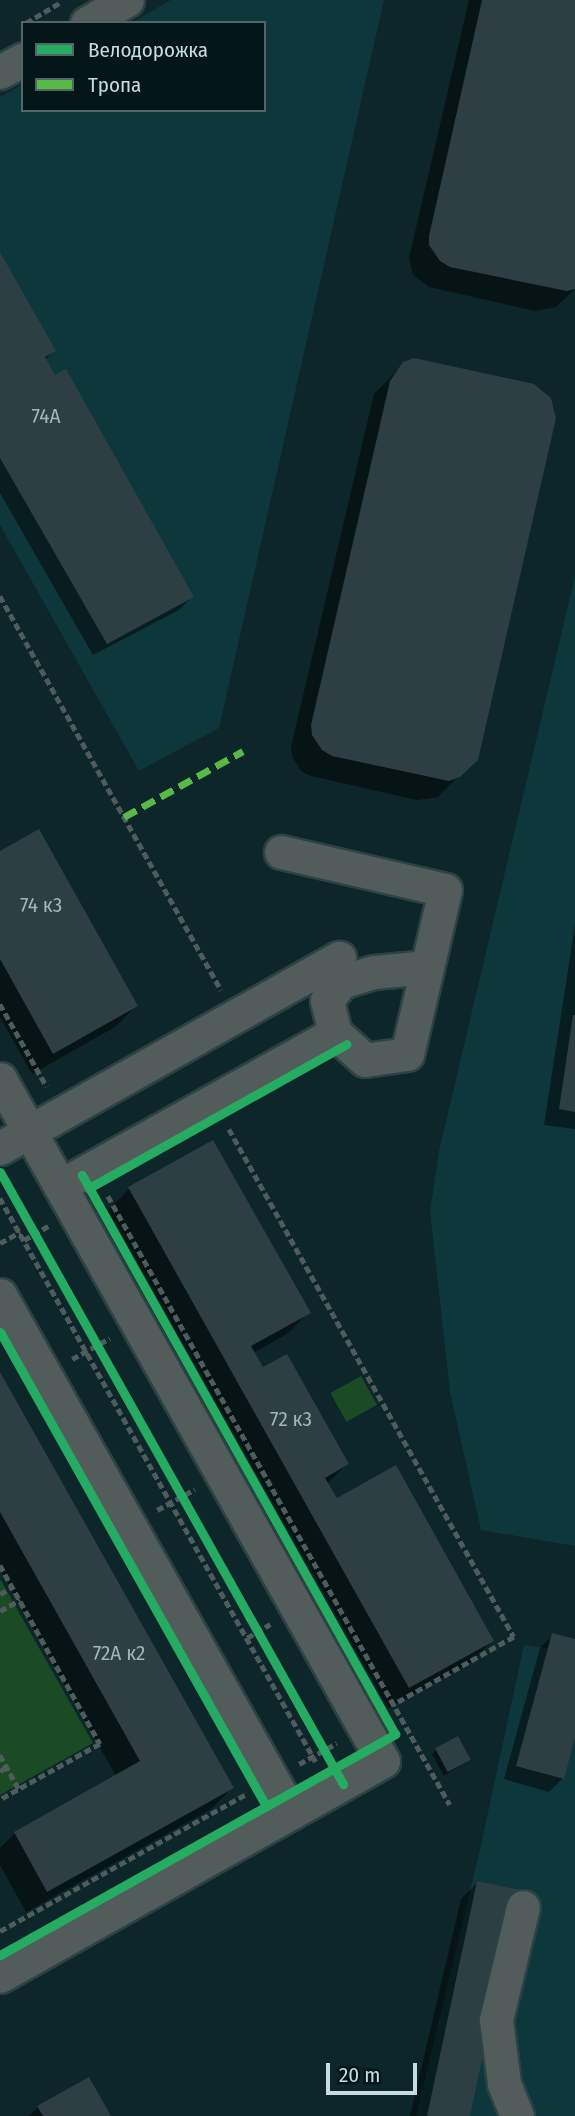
<!DOCTYPE html>
<html>
<head>
<meta charset="utf-8">
<style>
	body { margin:0 }
	#map { position:relative; width:575px; height:2116px; overflow:hidden; background:#0c2629; font-family:"Fira Sans Condensed",sans-serif }
	div>[style] { position:absolute }
	[style*='--x'] { left:calc(var(--x)*1px); top:calc(var(--y)*1px); width:calc(var(--w)*1px); rotate:calc(var(--a)*1deg) }
	.built>* { inset:0; background:#0e373b }
	.green>* { inset:0; background:#1b4b25; transform-origin:0 0 }
	.shadow>* { inset:0; background:#0007 }
	.building>* { inset:0; background:#2d3f43; transform-origin:0 0 }
	.path>* { height:4.5px; margin-top:-2.25px; transform-origin:0; background:repeating-linear-gradient(90deg,#4e5c5c 0 7px,transparent 0 10.5px) }
	.roads { filter:drop-shadow(2px 0 #2c4244) drop-shadow(-2px 0 #2c4244) drop-shadow(0 2px #2c4244) drop-shadow(0 -2px #2c4244) }
	.minor>* { height:33px; margin:-16.5px; padding:0 16.5px; transform-origin:16.5px; border-radius:16.5px; background:#525c5b }
	.quiet>* { height:7px; margin-top:-3.5px; transform-origin:0; background:repeating-linear-gradient(90deg,#58b947 0 14px,transparent 0 21px) }
	.cycleway>* { height:9px; margin:-4.5px; padding:0 4.5px; transform-origin:4.5px; border-radius:4.5px; background:#26ab63 }
	span { translate:-50% -50%; white-space:nowrap; text-align:center; line-height:1.15; -webkit-text-stroke:5px #051618; paint-order:stroke }
	.number-label { font-size:21px; color:#a0b6b8 }
	.number-label span { -webkit-text-stroke-width:0 }
	.legend { position:absolute; left:21px; top:21px; width:245px; height:91px; box-sizing:border-box; background:#051618; border:2px solid #526668; margin:0; padding:9px 12px; list-style:none; font-size:21px; color:#c6dddf }
	.legend li { display:flex; align-items:center; gap:14px; height:35px }
	.legend b { width:35px; border:2px solid #526668 }
	.scale { position:absolute; left:326px; top:2063px; width:91px; height:32px; box-sizing:border-box; border:4px solid #c6dddf; border-top:0; padding-left:9px; font-size:21px; line-height:24px; white-space:nowrap; color:#c6dddf; -webkit-text-stroke:5px #051618; paint-order:stroke }
</style>
</head>
<body>
<div id="map">
	<div class="built">
		<div style="clip-path:polygon(171px 0,384px 0,219px 728px,139px 771px,0 525px,0 97px,23px 84px,23px 110px,264px 110px,264px 23px,131px 23px)"></div>
		<div style="clip-path:polygon(575px 576px,575px 1546px,481px 1530px,450px 1392px,430px 1212px,439px 1151px)"></div>
		<div style="clip-path:polygon(524px 1645px,575px 1652px,575px 2116px,416px 2116px,481px 1845px)"></div>
	</div>
	<div class="green">
		<div style="left:361px;top:1376px;width:33px;height:35px;rotate:61deg"></div>
		<div style="clip-path:polygon(0 1579px,93px 1743px,0 1795px)"></div>
	</div>
	<div class="shadow">
		<div style="clip-path:polygon(469px 0,575px 0,575px 289px,556px 307px,535px 311px,429px 287px,413px 275px,409px 258px)"></div>
		<div style="clip-path:polygon(0 255px,54px 351px,45px 360px,54px 377px,192px 597px,179px 610px,93px 655px,0 493px)"></div>
		<div style="clip-path:polygon(427px 361px,534px 386px,543px 391px,554px 408px,555px 418px,476px 759px,438px 797px,417px 800px,311px 776px,301px 771px,292px 756px,291px 747px,374px 394px,404px 364px)"></div>
		<div style="clip-path:polygon(0 853px,136px 1006px,115px 1027px,32px 1074px,0 1017px)"></div>
		<div style="clip-path:polygon(575px 925px,575px 1129px,544px 1125px)"></div>
		<div style="clip-path:polygon(212px 1142px,308px 1313px,287px 1334px,253px 1353px,262px 1370px,347px 1464px,327px 1484px,336px 1501px,492px 1641px,471px 1662px,388px 1708px,108px 1210px,129px 1189px)"></div>
		<div style="clip-path:polygon(0 1375px,232px 1788px,211px 1809px,26px 1912px,0 1865px,0 1848px,15px 1833px,116px 1776px,0 1569px)"></div>
		<div style="clip-path:polygon(553px 1635px,575px 1641px,575px 1730px,562px 1779px,549px 1792px,504px 1779px,540px 1648px)"></div>
		<div style="clip-path:polygon(436px 1750px,469px 1760px,444px 1776px,432px 1754px)"></div>
		<div style="clip-path:polygon(477px 1883px,463px 2116px,410px 2116px,461px 1899px)"></div>
		<div style="clip-path:polygon(38px 2107px,109px 2116px,29px 2116px)"></div>
	</div>
	<div class="building">
		<div style="clip-path:polygon(482px 0,575px 0,575px 289px,567px 291px,450px 267px,440px 261px,429px 245px,429px 236px)"></div>
		<div style="clip-path:polygon(0 252px,56px 351px,45px 357px,55px 375px,66px 369px,194px 597px,107px 644px,0 458px)"></div>
		<div style="clip-path:polygon(414px 358px,534px 384px,551px 398px,556px 418px,478px 760px,460px 777px,449px 781px,332px 756px,322px 750px,312px 735px,311px 725px,390px 381px,403px 362px)"></div>
		<div style="clip-path:polygon(39px 829px,138px 1006px,53px 1054px,0 959px,0 851px)"></div>
		<div style="clip-path:polygon(573px 1015px,575px 1015px,575px 1112px,559px 1109px)"></div>
		<div style="clip-path:polygon(213px 1140px,311px 1313px,251px 1346px,263px 1367px,287px 1354px,349px 1464px,325px 1478px,337px 1498px,396px 1465px,494px 1641px,409px 1688px,128px 1187px)"></div>
		<div style="clip-path:polygon(0 1372px,234px 1788px,47px 1892px,14px 1832px,140px 1761px,0 1512px)"></div>
		<div style="clip-path:polygon(552px 1633px,575px 1639px,575px 1737px,564px 1779px,516px 1766px)"></div>
		<div style="left:458px;top:1736px;width:27px;height:26px;rotate:62deg"></div>
		<div style="left:477px;top:1881px;width:42px;height:242px;rotate:12deg"></div>
		<div style="clip-path:polygon(89px 2077px,111px 2116px,43px 2116px,37px 2106px)"></div>
	</div>
	<div class="path">
		<div style="--x:26;--y:23;--w:41;--a:-31"></div>
		<div style="--x:0;--y:596;--w:452;--a:60.7"></div>
		<div style="--x:0;--y:1004;--w:95;--a:60.5"></div>
		<div style="--x:229;--y:1129;--w:582;--a:60.71"></div>
		<div style="--x:514;--y:1637;--w:139;--a:150.7"></div>
		<div style="--x:108;--y:1196;--w:698;--a:60.68"></div>
		<div style="--x:0;--y:1198;--w:646;--a:60.74"></div>
		<div style="--x:24;--y:1240;--w:28;--a:-30"></div>
		<div style="--x:0;--y:1243;--w:23;--a:-29"></div>
		<div style="--x:72;--y:1359;--w:43;--a:-28.9"></div>
		<div style="--x:157;--y:1510;--w:43;--a:-28.9"></div>
		<div style="--x:0;--y:1565;--w:205;--a:60.8"></div>
		<div style="--x:100;--y:1744;--w:115;--a:150.8"></div>
		<div style="--x:0;--y:1594;--w:14;--a:-30"></div>
		<div style="--x:0;--y:1611;--w:23;--a:-29"></div>
		<div style="--x:247;--y:1638;--w:27;--a:-31"></div>
		<div style="--x:0;--y:1755;--w:39;--a:61"></div>
		<div style="--x:299;--y:1764;--w:43;--a:-28.9"></div>
		<div style="--x:0;--y:1771;--w:8;--a:-30"></div>
		<div style="--x:0;--y:1931;--w:282;--a:-29.1"></div>
	</div>
	<div class="roads">
		<div class="minor">
			<div style="--x:87;--y:23;--w:46;--a:-29.9"></div>
			<div style="--x:0;--y:72;--w:26;--a:-29"></div>
			<div style="--x:281;--y:852;--w:168;--a:13"></div>
			<div style="--x:445;--y:890;--w:168;--a:103"></div>
			<div style="--x:407;--y:1054;--w:42;--a:171.9"></div>
			<div style="--x:365;--y:1060;--w:40;--a:-138"></div>
			<div style="--x:335;--y:1033;--w:34;--a:-104"></div>
			<div style="--x:327;--y:1000;--w:23;--a:-52"></div>
			<div style="--x:341;--y:982;--w:34;--a:-17"></div>
			<div style="--x:374;--y:972;--w:53;--a:-5.4"></div>
			<div style="--x:0;--y:1079;--w:782;--a:60.68"></div>
			<div style="--x:383;--y:1761;--w:439;--a:150.7"></div>
			<div style="--x:0;--y:1148;--w:389;--a:-29.3"></div>
			<div style="--x:60;--y:1186;--w:315;--a:-29.1"></div>
			<div style="--x:0;--y:1295;--w:594;--a:60.67"></div>
			<div style="--x:517;--y:2116;--w:35;--a:-112"></div>
			<div style="--x:504;--y:2083;--w:64;--a:-97.2"></div>
			<div style="--x:496;--y:2020;--w:116;--a:-76.6"></div>
		</div>
	</div>
	<div class="quiet">
		<div style="--x:124;--y:817;--w:136;--a:-29"></div>
	</div>
	<div class="cycleway">
		<div style="--x:0;--y:1172;--w:702;--a:60.73"></div>
		<div style="--x:89;--y:1188;--w:295;--a:-29.2"></div>
		<div style="--x:0;--y:1332;--w:544;--a:60.7"></div>
		<div style="--x:0;--y:1955;--w:453;--a:-29.2"></div>
		<div style="--x:395;--y:1734;--w:641;--a:-119.25"></div>
	</div>
	<div class="number-label">
		<span style="left:46px;top:416px">74А</span>
		<span style="left:41px;top:905px">74 к3</span>
		<span style="left:291px;top:1419px">72 к3</span>
		<span style="left:119px;top:1653px">72А к2</span>
	</div>
	<ul class="legend">
	<li><b style="height:9px;background:#26ab63"></b>Велодорожка</li>
	<li><b style="height:9px;background:#58b947"></b>Тропа</li>
	</ul>
	<div class="scale">20 m</div>
</div>
</body>
</html>
